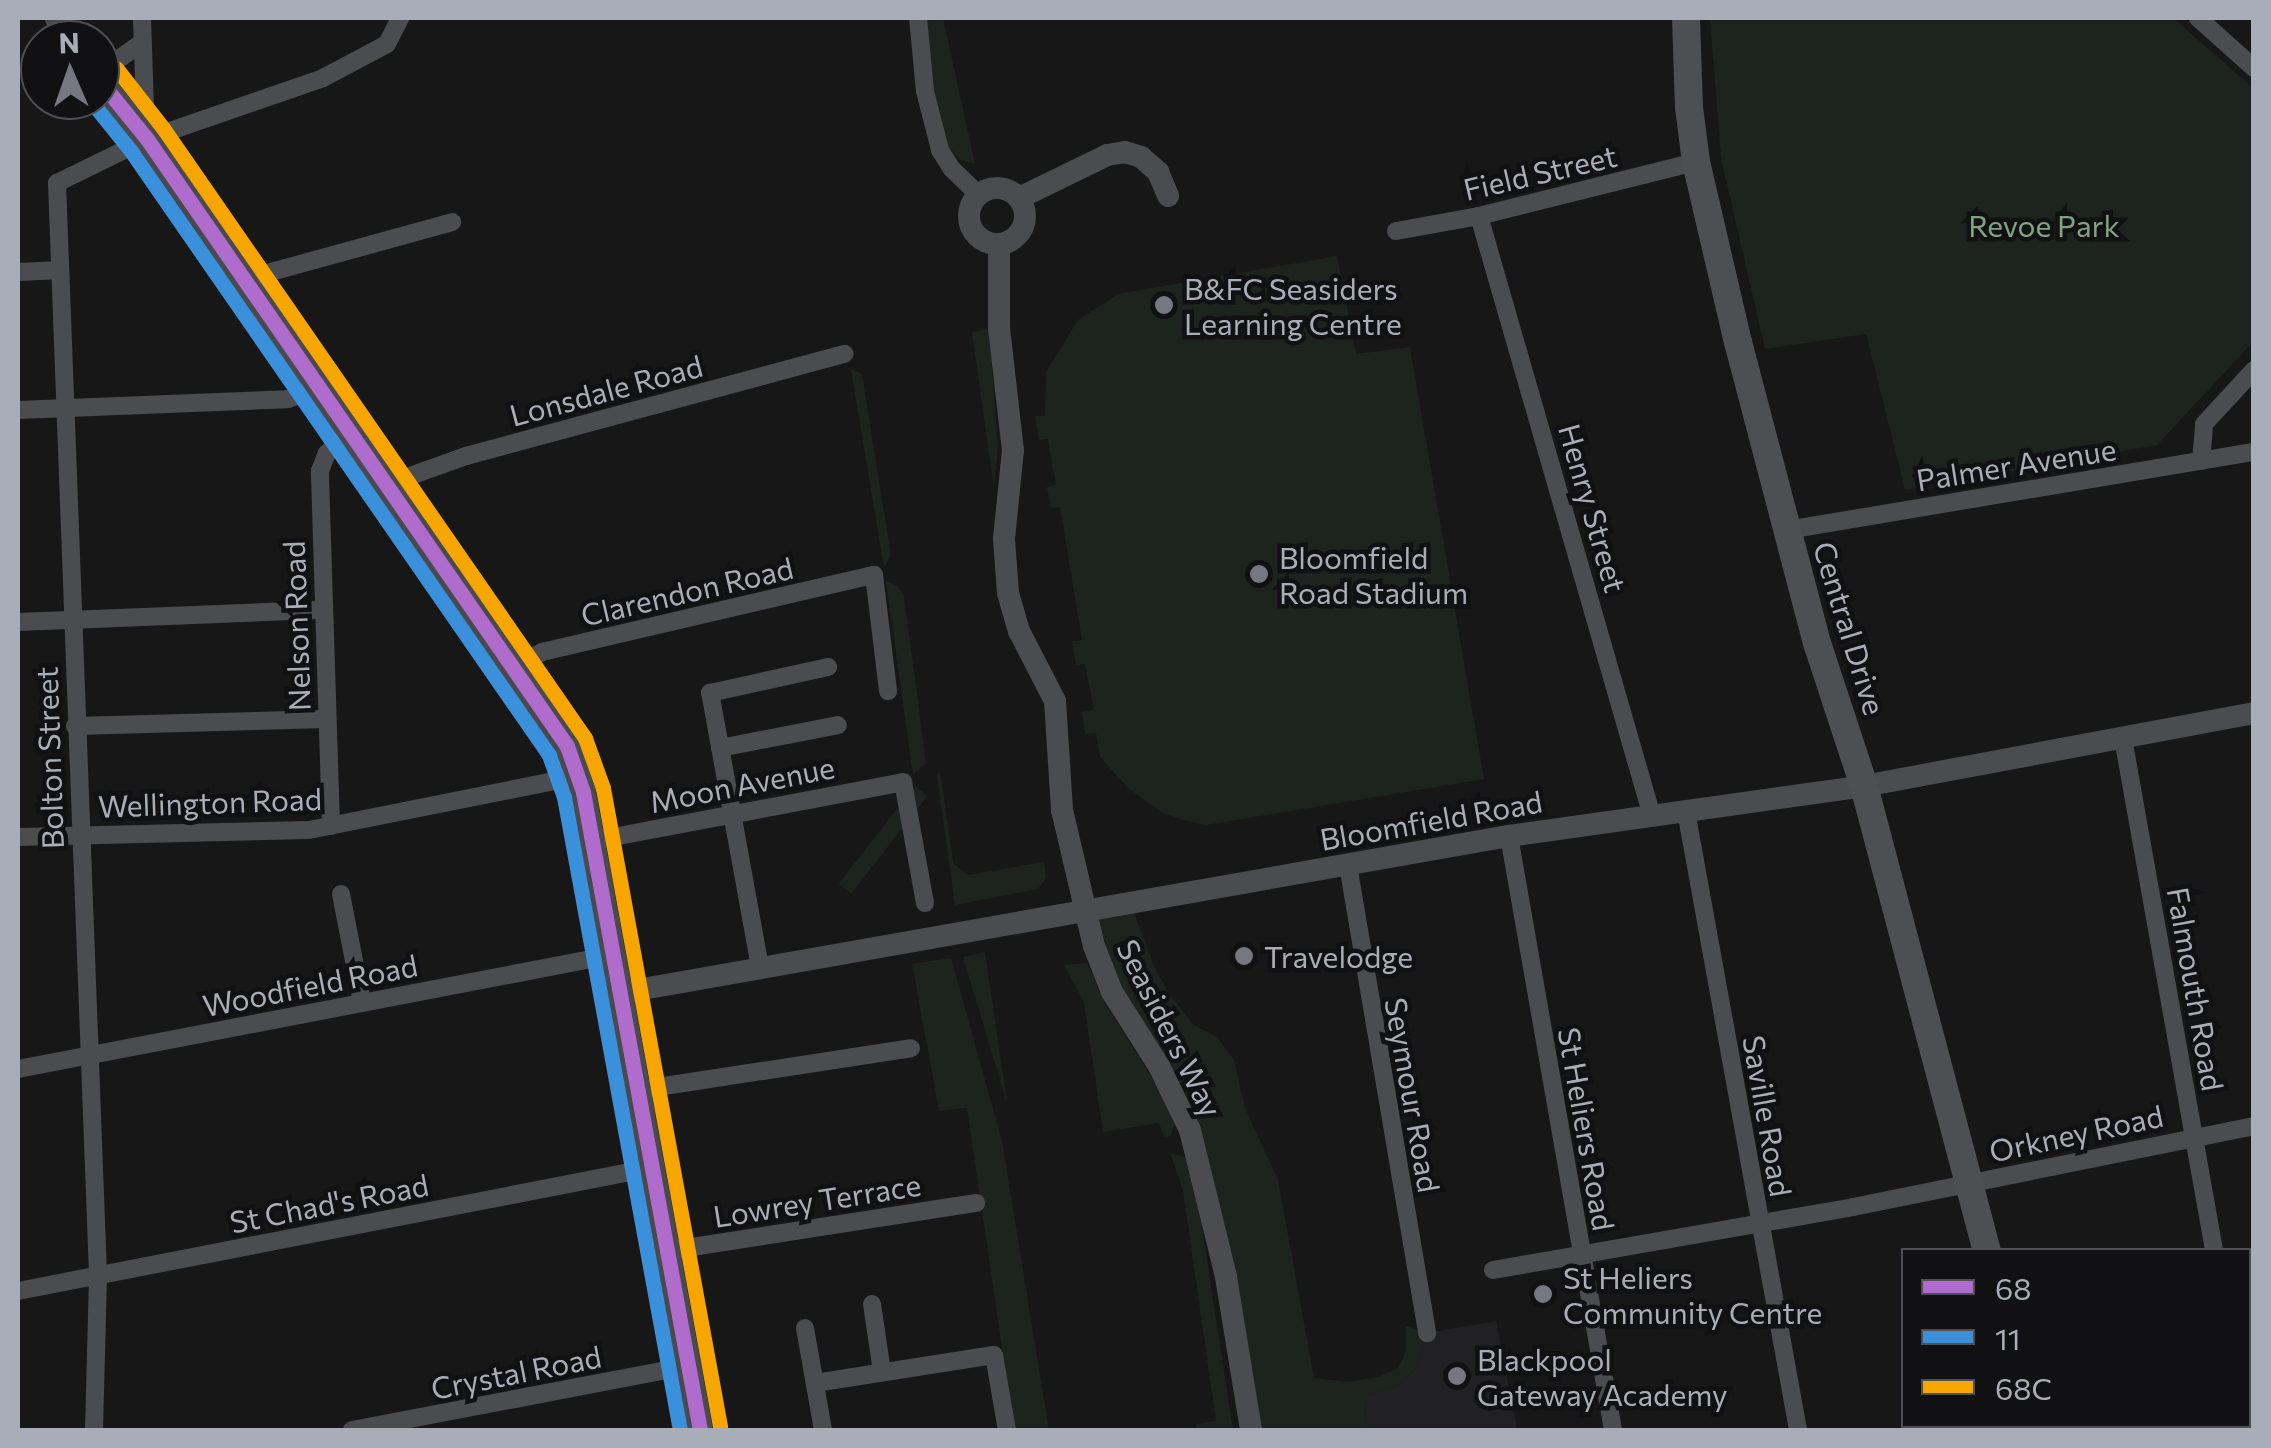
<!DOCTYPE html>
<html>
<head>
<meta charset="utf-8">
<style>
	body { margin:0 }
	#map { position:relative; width:2271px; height:1448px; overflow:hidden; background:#171717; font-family:Commissioner,sans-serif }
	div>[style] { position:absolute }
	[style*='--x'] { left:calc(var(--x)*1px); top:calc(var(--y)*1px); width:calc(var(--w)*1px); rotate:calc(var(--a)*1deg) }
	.built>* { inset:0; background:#212123 }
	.green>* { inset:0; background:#1d241e; transform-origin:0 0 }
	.minor>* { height:18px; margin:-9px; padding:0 9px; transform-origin:9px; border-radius:9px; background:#4b4c50 }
	.tertiary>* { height:22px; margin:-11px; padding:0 11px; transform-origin:11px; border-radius:11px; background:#4b4c50 }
	.tertiary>.ring { margin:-11px; padding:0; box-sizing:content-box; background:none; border:22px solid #4b4c50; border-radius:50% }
	.secondary>* { height:25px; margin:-12.5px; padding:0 12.5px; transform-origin:12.5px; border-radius:12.5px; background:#4a4a4e }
	.primary>* { height:28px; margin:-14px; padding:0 14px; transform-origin:14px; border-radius:14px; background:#4d4f52 }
	.bus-1>* { height:15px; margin:-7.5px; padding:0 7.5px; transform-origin:7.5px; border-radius:7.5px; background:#b06ccc }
	.bus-2>* { height:15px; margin:-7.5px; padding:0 7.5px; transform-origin:7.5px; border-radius:7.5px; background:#3a90db }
	.bus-3>* { height:15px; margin:-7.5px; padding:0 7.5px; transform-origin:7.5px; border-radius:7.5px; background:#f7a600 }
	.dots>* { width:28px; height:28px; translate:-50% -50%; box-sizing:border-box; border:5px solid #111113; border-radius:50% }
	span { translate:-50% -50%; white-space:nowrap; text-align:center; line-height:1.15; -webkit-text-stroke:9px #111113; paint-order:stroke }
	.street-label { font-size:30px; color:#a8adb8 }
	.park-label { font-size:30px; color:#7fa381 }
	.poi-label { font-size:30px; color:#a8adb8 }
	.left { translate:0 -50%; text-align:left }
	.frame { position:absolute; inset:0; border:20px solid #a8adb8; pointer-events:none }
	.legend { position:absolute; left:1901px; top:1248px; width:350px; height:180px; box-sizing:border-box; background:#111113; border:2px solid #4d4f55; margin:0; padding:12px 18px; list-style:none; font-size:30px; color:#a8adb8 }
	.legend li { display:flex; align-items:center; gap:20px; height:50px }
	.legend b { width:50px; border:2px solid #4d4f55 }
	.north { position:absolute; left:20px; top:20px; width:100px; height:100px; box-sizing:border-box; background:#111113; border:2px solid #4d4f55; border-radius:50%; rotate:358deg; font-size:28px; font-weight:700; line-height:40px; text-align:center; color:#a8adb8 }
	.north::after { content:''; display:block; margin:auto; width:35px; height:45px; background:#757880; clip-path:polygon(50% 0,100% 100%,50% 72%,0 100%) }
</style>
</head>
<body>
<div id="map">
	<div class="built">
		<div style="clip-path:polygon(1496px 1321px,1517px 1430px,1366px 1430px,1365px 1397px,1401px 1384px,1416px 1368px,1427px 1333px)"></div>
	</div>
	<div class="green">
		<div style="clip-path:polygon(922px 18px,943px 18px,975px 164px,961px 160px,943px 141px)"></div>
		<div style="clip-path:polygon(1710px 18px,2173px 18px,2253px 88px,2253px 342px,2157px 445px,1905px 490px,1866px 334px,1765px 349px,1721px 158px)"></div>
		<div style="clip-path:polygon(1337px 256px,1356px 354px,1410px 347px,1484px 779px,1206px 825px,1184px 820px,1163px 813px,1128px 788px,1100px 757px,1096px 733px,1085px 734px,1082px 712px,1094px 710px,1085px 664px,1076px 665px,1072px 641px,1082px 640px,1060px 507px,1051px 508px,1047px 487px,1056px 485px,1048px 439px,1039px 440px,1035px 416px,1045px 416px,1046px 372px,1078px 320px,1118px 294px)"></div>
		<div style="clip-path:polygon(989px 329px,998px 446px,994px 489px,972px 332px)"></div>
		<div style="clip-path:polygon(851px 369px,862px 374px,891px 556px,884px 567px)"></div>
		<div style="clip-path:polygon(886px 581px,898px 586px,904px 596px,926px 763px,913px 775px)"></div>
		<div style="clip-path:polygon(940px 771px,953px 863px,968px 875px,1044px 862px,1046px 878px,1038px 889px,955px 905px,937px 776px)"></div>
		<div style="left:915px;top:786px;width:16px;height:124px;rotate:38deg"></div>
		<div style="clip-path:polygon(1130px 902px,1156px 971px,1172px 998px,1194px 1025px,1217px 1037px,1234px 1060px,1245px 1108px,1278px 1180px,1314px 1378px,1347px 1382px,1378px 1377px,1398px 1368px,1406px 1351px,1406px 1326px,1427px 1333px,1416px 1368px,1401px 1384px,1365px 1397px,1366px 1430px,1251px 1430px,1206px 1192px,1084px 911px)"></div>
		<div style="clip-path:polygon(985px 952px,991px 993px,1007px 1103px,963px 957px)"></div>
		<div style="clip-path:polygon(951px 958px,1002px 1141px,1049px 1430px,1014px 1430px,967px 1108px,939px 1111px,912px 964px)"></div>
		<div style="clip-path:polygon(1087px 963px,1105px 1003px,1162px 1094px,1175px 1125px,1170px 1136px,1164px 1137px,1159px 1123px,1103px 1132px,1084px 1002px,1064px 965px)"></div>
		<div style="clip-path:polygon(1170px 1153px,1185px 1157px,1198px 1201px,1233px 1430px,1197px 1430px,1196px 1424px,1216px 1421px,1183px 1190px)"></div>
	</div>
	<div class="minor">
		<div style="--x:142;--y:18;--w:121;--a:88.1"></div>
		<div style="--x:918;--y:18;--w:73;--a:84.5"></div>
		<div style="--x:925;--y:91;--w:61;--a:75.7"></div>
		<div style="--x:940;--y:150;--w:22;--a:58"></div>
		<div style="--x:952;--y:169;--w:37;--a:44"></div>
		<div style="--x:2198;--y:18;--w:75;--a:41.8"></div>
		<div style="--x:100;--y:72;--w:52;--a:-34.9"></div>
		<div style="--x:1479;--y:216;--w:624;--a:73.92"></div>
		<div style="--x:1396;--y:231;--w:84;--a:-10.2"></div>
		<div style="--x:1479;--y:216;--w:224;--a:-14"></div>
		<div style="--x:18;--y:272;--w:42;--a:-2.7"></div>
		<div style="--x:242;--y:280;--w:218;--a:-15.4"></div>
		<div style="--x:18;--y:410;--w:270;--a:-2.3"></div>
		<div style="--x:288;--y:399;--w:30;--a:-20"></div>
		<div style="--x:2201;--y:461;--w:37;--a:-85"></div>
		<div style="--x:2204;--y:424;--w:74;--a:-47.2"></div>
		<div style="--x:385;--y:485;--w:86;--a:-19.7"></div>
		<div style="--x:466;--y:456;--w:392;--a:-15.1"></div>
		<div style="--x:1787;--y:530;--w:473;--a:-9.5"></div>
		<div style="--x:18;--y:622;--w:305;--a:-2.3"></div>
		<div style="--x:515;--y:666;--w:30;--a:-27"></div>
		<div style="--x:542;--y:652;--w:341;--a:-13.1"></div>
		<div style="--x:874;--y:575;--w:117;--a:83.1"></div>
		<div style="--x:75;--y:726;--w:252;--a:-1.6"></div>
		<div style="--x:2123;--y:738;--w:520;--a:79.92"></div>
		<div style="--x:720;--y:748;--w:120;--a:-11"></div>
		<div style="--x:1686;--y:811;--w:629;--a:79.74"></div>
		<div style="--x:331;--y:826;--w:355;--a:-91.8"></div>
		<div style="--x:320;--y:471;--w:19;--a:-69"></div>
		<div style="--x:327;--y:453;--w:27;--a:-39"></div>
		<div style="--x:1509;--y:836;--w:603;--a:80.07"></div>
		<div style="--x:18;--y:837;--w:291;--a:-1.4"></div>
		<div style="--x:309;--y:830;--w:276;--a:-11.3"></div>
		<div style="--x:592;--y:841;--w:317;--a:-10.7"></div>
		<div style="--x:903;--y:782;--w:123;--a:79.7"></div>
		<div style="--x:1348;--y:865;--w:475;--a:80.4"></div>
		<div style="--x:341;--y:894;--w:110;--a:79"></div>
		<div style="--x:760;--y:967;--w:279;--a:-100.3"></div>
		<div style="--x:710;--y:693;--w:121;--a:-12.4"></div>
		<div style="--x:18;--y:1069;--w:605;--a:-10.86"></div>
		<div style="--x:638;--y:1090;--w:276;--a:-8.7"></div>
		<div style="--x:666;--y:1251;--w:314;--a:-8.8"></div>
		<div style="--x:1493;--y:1270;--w:365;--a:-9.9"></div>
		<div style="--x:1853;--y:1207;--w:409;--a:-11.4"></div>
		<div style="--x:18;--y:1291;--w:645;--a:-11"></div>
		<div style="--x:872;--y:1304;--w:69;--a:81.6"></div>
		<div style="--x:805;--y:1328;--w:104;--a:80"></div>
		<div style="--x:815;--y:1383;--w:181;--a:-8.9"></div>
		<div style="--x:994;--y:1355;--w:76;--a:80.2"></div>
		<div style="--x:2244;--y:1426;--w:4;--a:76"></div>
		<div style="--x:94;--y:1430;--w:155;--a:-88.5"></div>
		<div style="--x:98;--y:1275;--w:1093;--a:-92.15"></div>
		<div style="--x:57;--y:183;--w:100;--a:-26.1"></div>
		<div style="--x:147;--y:139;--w:186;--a:-19.1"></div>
		<div style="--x:323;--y:78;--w:72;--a:-28"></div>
		<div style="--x:387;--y:44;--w:29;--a:-63"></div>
		<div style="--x:352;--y:1430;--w:343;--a:-10.8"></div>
	</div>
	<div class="tertiary">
		<div class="ring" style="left:969px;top:188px;width:34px;height:34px"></div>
		<div style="--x:1019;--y:198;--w:98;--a:-26"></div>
		<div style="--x:1107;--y:155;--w:18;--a:-9"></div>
		<div style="--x:1125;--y:152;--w:17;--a:17"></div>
		<div style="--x:1141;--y:157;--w:23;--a:41"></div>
		<div style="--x:1158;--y:172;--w:26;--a:67"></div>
		<div style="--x:999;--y:244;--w:84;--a:90"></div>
		<div style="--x:999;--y:328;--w:123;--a:83.5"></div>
		<div style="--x:1013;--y:450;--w:89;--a:95.8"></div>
		<div style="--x:1004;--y:539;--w:54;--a:85.8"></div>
		<div style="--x:1008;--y:593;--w:40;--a:74"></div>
		<div style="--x:1019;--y:631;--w:79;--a:62.8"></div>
		<div style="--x:1055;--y:701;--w:109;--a:86.3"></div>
		<div style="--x:1062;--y:810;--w:140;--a:76.8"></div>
		<div style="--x:1094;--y:946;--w:49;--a:68.6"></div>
		<div style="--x:1112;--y:992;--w:88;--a:57.6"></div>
		<div style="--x:1159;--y:1066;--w:71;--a:64.2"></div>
		<div style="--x:1190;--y:1130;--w:151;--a:76.2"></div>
		<div style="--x:1226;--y:1277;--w:155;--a:80.7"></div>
		<div style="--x:620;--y:993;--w:903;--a:-10.02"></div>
		<div style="--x:1509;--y:836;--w:359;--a:-8"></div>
		<div style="--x:1864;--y:786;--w:397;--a:-10.6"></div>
	</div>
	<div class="secondary">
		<div style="--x:57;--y:18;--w:27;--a:56"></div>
		<div style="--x:100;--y:81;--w:75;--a:51"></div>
		<div style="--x:147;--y:139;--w:738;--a:55.32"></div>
		<div style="--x:567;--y:746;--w:49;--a:70.8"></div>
		<div style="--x:583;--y:792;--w:649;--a:79.61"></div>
	</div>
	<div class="primary">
		<div style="--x:1686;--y:18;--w:89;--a:88.1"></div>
		<div style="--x:1689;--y:107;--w:55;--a:82.7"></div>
		<div style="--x:1696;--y:162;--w:185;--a:76.9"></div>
		<div style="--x:1738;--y:342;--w:314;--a:75.3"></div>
		<div style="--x:1818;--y:646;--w:147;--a:71.8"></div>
		<div style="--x:1864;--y:786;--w:480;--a:75.2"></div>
		<div style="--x:2035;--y:1426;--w:4;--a:76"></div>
	</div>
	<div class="bus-1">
		<div style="--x:100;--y:81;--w:75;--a:51"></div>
		<div style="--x:147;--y:139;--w:738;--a:55.32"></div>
		<div style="--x:567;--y:746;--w:49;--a:70.8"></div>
		<div style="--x:583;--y:792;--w:649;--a:79.61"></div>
	</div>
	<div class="bus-2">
		<div style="--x:90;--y:100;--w:65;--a:51.2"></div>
		<div style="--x:131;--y:151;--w:735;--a:55.31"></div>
		<div style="--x:549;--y:755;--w:45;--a:70.3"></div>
		<div style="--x:564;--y:797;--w:644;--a:79.62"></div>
	</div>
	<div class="bus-3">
		<div style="--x:116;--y:68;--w:76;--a:51.9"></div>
		<div style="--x:163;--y:128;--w:742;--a:55.32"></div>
		<div style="--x:585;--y:738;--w:53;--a:70.2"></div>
		<div style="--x:603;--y:788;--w:649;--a:79.61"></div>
	</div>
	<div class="dots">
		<div style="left:1164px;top:305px;background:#757880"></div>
		<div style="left:1259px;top:574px;background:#757880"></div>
		<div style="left:1244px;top:956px;background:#757880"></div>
		<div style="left:1543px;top:1294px;background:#757880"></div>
		<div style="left:1457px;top:1376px;background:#757880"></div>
	</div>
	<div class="street-label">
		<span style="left:1540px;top:172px;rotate:-13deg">Field Street</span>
		<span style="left:606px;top:390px;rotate:-15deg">Lonsdale Road</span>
		<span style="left:2016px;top:464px;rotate:-9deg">Palmer Avenue</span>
		<span style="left:1593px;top:508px;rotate:74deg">Henry Street</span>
		<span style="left:687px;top:591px;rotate:-13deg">Clarendon Road</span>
		<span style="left:296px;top:626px;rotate:-92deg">Nelson Road</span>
		<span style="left:1850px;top:628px;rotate:73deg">Central Drive</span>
		<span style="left:49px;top:758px;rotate:-92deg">Bolton Street</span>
		<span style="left:742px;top:784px;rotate:-11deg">Moon Avenue</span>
		<span style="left:210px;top:802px;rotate:-2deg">Wellington Road</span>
		<span style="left:1431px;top:820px;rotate:-10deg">Bloomfield Road</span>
		<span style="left:310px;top:985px;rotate:-11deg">Woodfield Road</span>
		<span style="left:2196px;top:989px;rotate:80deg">Falmouth Road</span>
		<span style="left:1170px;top:1028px;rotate:63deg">Seasiders Way</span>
		<span style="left:1413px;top:1095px;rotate:80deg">Seymour Road</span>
		<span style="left:1768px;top:1116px;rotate:80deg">Saville Road</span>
		<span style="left:1587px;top:1129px;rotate:80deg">St Heliers Road</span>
		<span style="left:2076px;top:1133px;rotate:-12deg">Orkney Road</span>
		<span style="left:817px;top:1200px;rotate:-9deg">Lowrey Terrace</span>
		<span style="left:329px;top:1203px;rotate:-11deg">St Chad's Road</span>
		<span style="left:516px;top:1372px;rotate:-11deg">Crystal Road</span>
	</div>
	<div class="park-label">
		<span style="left:2044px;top:225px">Revoe Park</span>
	</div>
	<div class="poi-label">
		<span class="left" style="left:1184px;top:305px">B&amp;FC Seasiders<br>Learning Centre</span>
		<span class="left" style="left:1279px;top:574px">Bloomfield<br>Road Stadium</span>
		<span class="left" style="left:1264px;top:956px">Travelodge</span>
		<span class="left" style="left:1563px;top:1294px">St Heliers<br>Community Centre</span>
		<span class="left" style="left:1477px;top:1376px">Blackpool<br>Gateway Academy</span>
	</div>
	<div class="frame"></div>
	<ul class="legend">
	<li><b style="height:12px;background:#b06ccc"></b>68</li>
	<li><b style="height:12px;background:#3a90db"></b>11</li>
	<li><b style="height:12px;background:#f7a600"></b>68C</li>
	</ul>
	<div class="north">N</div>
</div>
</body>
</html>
